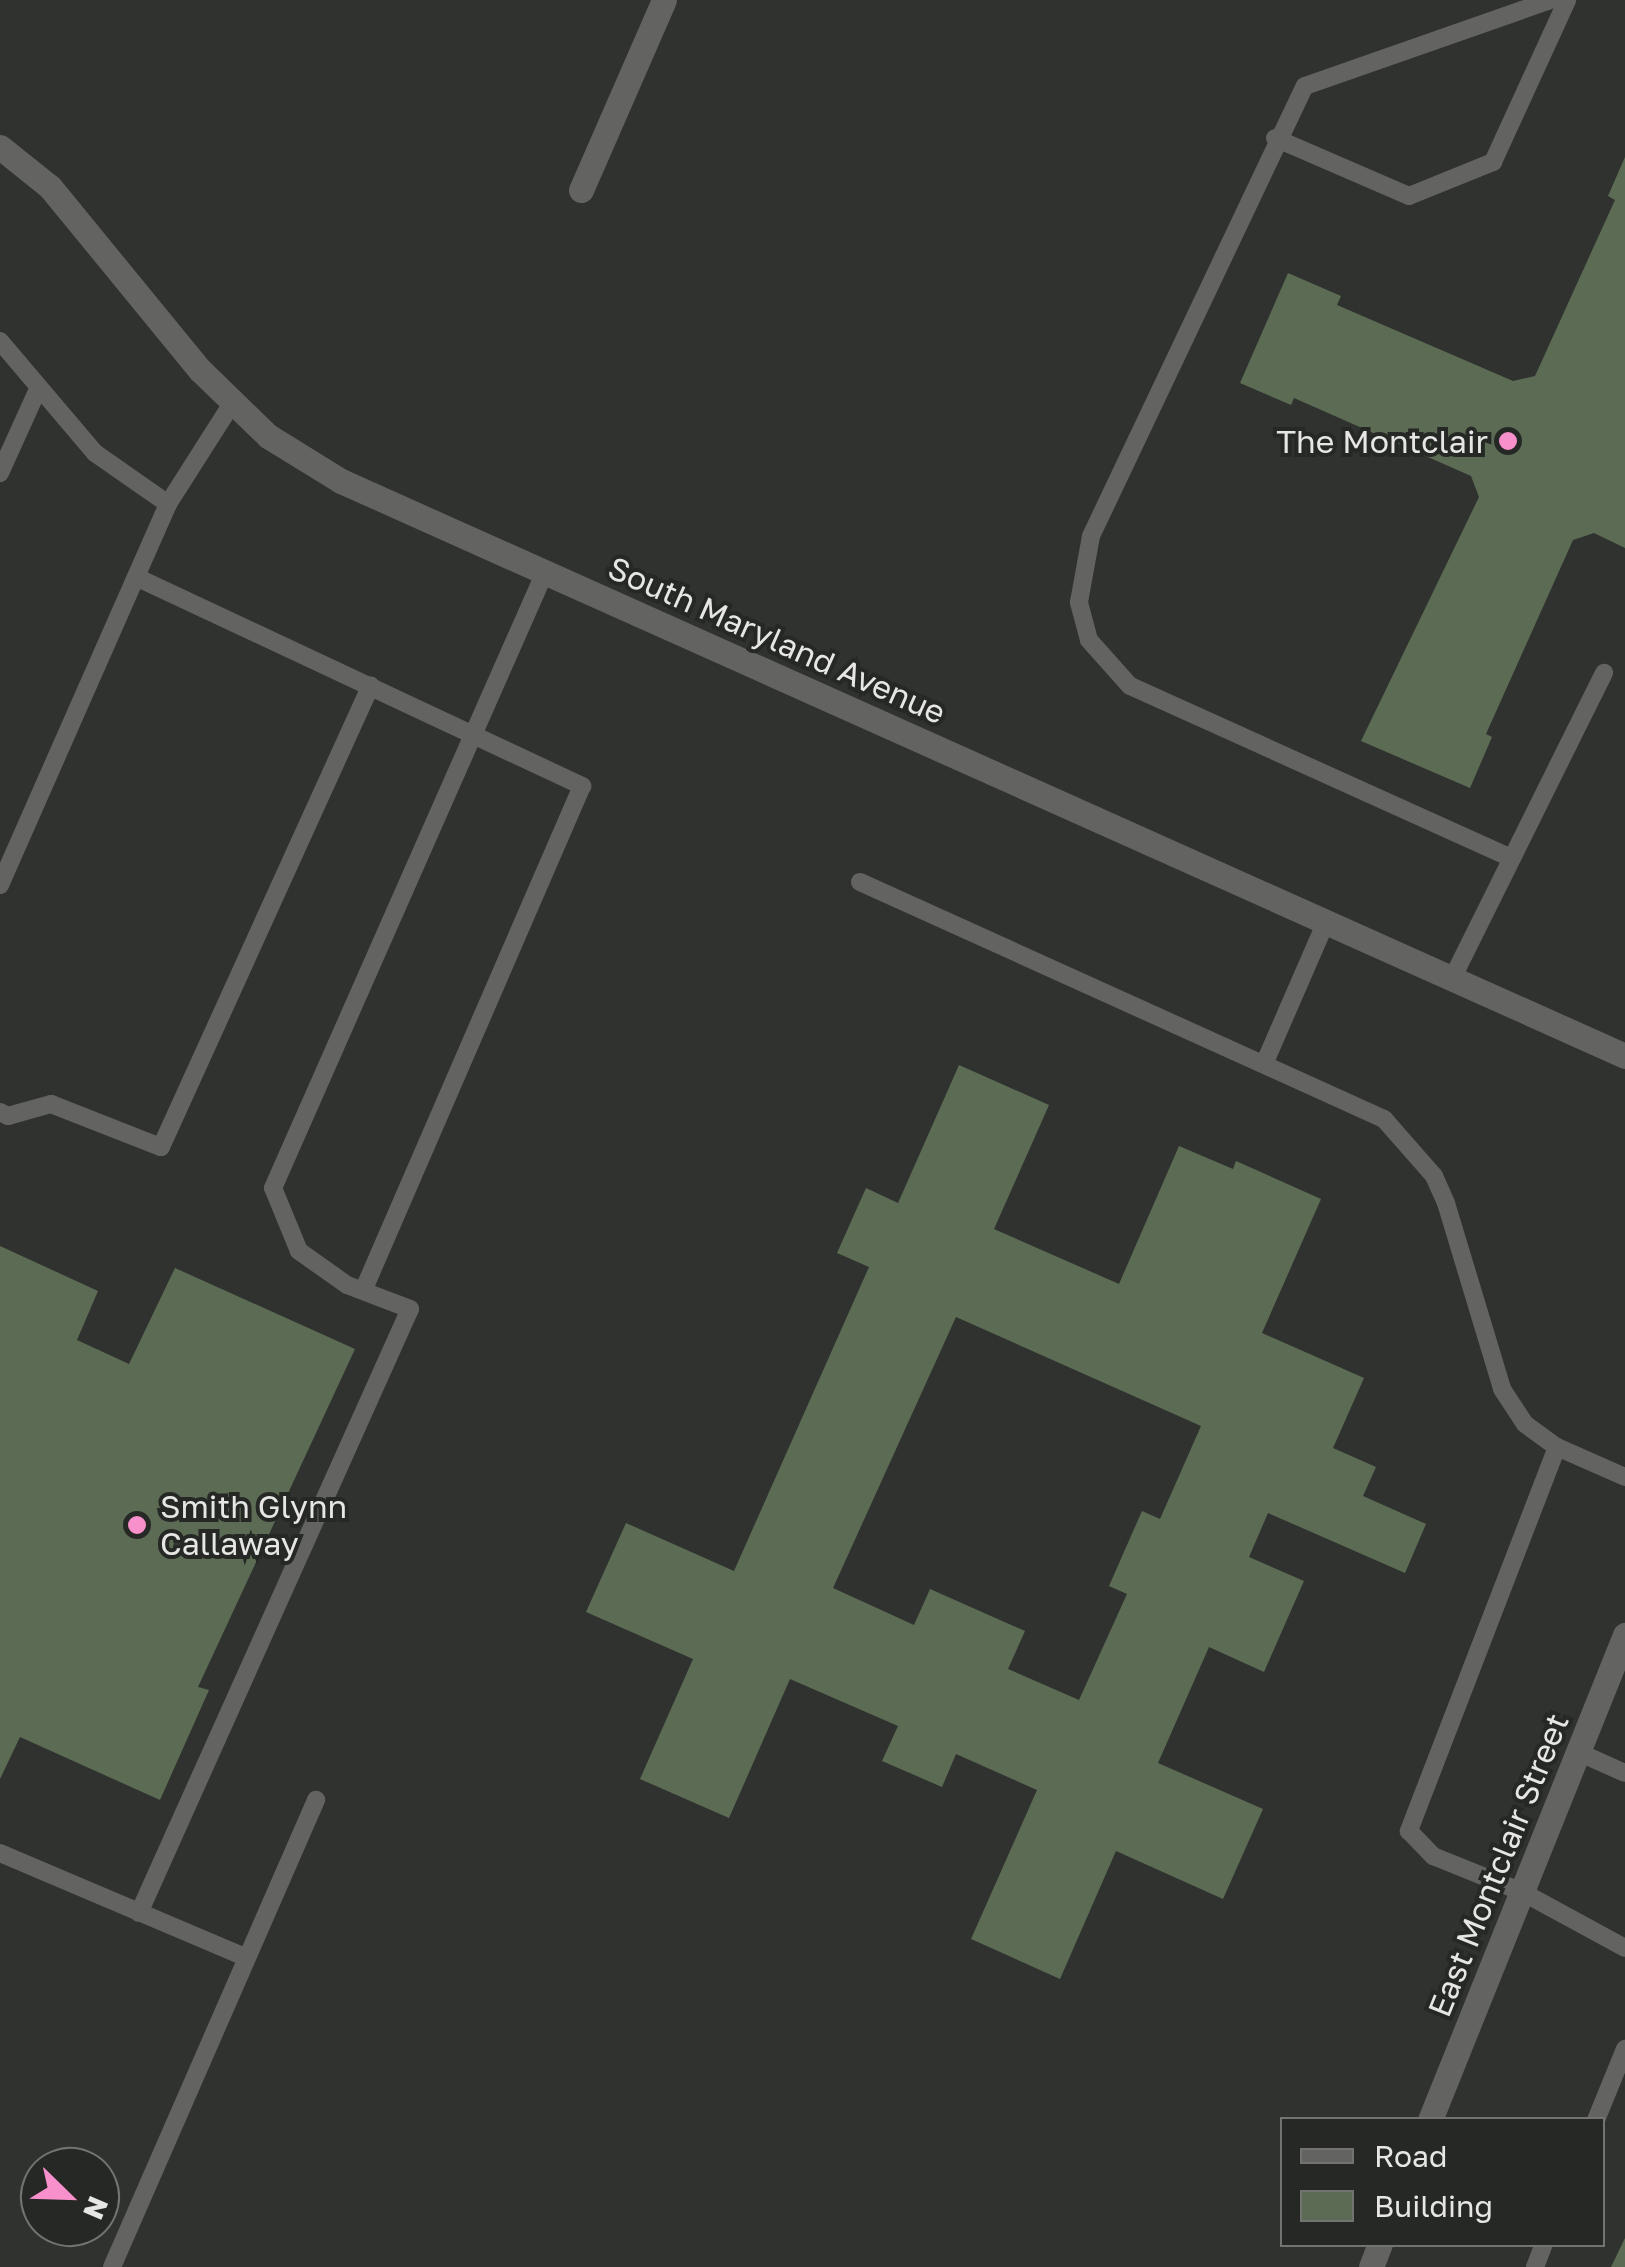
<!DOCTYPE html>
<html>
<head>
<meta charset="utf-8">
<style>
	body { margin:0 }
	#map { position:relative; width:1625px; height:2267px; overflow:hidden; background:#30322f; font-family:"Golos Text",sans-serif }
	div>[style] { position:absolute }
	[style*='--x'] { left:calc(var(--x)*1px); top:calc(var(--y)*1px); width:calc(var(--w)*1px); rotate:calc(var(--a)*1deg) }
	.building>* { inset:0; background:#5c6c54 }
	.lane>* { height:18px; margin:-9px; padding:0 9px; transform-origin:9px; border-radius:9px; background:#636462 }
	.street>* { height:25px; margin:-12.5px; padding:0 12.5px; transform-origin:12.5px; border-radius:12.5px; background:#636462 }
	.dots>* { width:28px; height:28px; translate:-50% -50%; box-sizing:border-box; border:5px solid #262825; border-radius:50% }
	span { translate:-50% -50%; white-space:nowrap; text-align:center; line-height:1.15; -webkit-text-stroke:8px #262825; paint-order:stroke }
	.poi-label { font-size:32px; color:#e6e7e5 }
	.right { translate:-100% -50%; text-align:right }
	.left { translate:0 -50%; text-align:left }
	.street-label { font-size:32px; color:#e6e7e5 }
	.legend { position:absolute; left:1280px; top:2117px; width:325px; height:130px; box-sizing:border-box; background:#262825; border:2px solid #737472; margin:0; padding:12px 18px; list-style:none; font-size:30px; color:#e6e7e5 }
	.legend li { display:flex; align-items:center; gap:20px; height:50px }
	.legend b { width:50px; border:2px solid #737472 }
	.north { position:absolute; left:20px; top:2147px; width:100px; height:100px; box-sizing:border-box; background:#262825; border:2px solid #737472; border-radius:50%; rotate:113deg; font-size:28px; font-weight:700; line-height:40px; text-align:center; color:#e6e7e5 }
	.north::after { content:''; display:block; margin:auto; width:35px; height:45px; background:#f890cc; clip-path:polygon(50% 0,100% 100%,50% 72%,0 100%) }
</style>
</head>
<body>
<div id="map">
	<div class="building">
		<div style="clip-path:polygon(1625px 157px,1625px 548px,1594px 533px,1573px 540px,1486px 734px,1492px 737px,1470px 788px,1361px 741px,1479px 497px,1471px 476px,1294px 398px,1291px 405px,1240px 383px,1288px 273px,1341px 296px,1337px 305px,1513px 381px,1535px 376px,1615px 200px,1608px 196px)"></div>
		<div style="clip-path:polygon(evenodd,959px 1065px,1049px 1105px,994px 1229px,1119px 1284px,1179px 1146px,1233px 1169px,1236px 1161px,1321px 1199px,1262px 1333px,1364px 1378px,1333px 1448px,1376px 1467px,1363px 1496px,1426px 1524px,1405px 1573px,1268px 1513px,1249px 1557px,1304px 1581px,1264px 1672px,1209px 1647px,1158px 1763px,1263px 1809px,1223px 1899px,1116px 1851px,1060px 1979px,971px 1939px,1037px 1790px,956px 1754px,942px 1787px,882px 1761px,898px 1726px,790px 1679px,729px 1818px,640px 1779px,693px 1659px,586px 1612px,626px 1523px,734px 1571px,869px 1267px,837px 1253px,866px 1188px,898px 1203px,959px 1065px,956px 1317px,1201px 1426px,1160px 1519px,1142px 1511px,1109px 1586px,1127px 1594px,1079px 1700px,1008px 1669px,1025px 1631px,930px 1589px,914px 1625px,833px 1588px,956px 1317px)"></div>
		<div style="clip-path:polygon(0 1246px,98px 1291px,77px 1340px,129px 1364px,175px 1268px,355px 1349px,198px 1687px,209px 1690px,160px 1800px,20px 1737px,0 1779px)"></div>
		<div style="clip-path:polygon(1625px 2238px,1625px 2267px,1611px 2267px)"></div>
	</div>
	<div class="lane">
		<div style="--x:1275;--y:138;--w:146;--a:23.4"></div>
		<div style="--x:1409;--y:196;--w:91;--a:-22"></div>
		<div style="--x:1493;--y:162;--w:178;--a:-65.4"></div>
		<div style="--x:0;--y:341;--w:147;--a:49.7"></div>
		<div style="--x:95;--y:453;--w:89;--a:34.9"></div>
		<div style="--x:0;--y:473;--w:94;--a:-65.6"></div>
		<div style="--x:136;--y:577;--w:493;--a:25.1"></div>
		<div style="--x:582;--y:786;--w:550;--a:113.44"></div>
		<div style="--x:1509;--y:857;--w:416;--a:-155.7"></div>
		<div style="--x:1130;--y:686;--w:62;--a:-131.7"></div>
		<div style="--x:1089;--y:640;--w:39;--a:-105"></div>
		<div style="--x:1079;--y:602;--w:67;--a:-79.7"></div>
		<div style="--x:1091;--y:536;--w:498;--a:-64.6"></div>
		<div style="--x:1305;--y:86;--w:260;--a:-19.3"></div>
		<div style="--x:860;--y:882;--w:575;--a:24.34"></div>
		<div style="--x:1384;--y:1119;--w:76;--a:48.7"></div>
		<div style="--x:1434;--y:1176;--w:30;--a:66"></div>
		<div style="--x:1446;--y:1203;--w:194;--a:73.2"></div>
		<div style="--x:1502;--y:1389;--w:42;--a:56.7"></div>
		<div style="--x:1525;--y:1424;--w:39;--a:36"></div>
		<div style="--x:1557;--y:1447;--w:74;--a:23.8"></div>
		<div style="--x:0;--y:885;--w:416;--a:-66.2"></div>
		<div style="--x:168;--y:504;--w:121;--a:-57.5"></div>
		<div style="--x:1452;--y:979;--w:342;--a:-63.6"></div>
		<div style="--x:1265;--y:1062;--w:153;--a:-66.5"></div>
		<div style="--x:0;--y:1112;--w:9;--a:27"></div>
		<div style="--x:8;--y:1116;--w:45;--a:-15.6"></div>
		<div style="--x:51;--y:1104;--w:118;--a:21.4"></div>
		<div style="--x:161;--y:1147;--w:507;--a:-65.56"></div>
		<div style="--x:1557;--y:1447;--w:412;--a:111.1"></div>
		<div style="--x:1409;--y:1831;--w:35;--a:46"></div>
		<div style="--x:1433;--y:1856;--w:96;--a:22"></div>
		<div style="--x:1522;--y:1892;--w:117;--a:28.5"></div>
		<div style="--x:1578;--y:1752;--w:51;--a:24.1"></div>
		<div style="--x:0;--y:1853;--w:268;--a:23"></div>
		<div style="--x:139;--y:1913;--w:662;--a:-65.84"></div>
		<div style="--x:410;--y:1309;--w:67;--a:-159.1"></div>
		<div style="--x:347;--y:1285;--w:59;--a:-144.7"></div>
		<div style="--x:299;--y:1251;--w:68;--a:-112.4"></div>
		<div style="--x:273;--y:1188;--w:673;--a:-66.18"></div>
		<div style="--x:1596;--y:2120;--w:77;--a:-67.8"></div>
		<div style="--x:112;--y:2267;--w:510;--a:-66.4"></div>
		<div style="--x:1535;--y:2267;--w:25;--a:-69"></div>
	</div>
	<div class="street">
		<div style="--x:0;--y:147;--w:64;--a:38.7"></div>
		<div style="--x:50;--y:187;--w:237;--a:50.7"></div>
		<div style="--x:200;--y:370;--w:95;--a:44.1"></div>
		<div style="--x:268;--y:436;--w:86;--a:31.7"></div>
		<div style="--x:341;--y:481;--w:1407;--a:24.12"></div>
		<div style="--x:581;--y:190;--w:207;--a:-66.4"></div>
		<div style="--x:1430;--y:2120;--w:523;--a:-68.1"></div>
		<div style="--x:1371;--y:2267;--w:25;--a:-69"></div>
	</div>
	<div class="dots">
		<div style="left:1508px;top:441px;background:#f890cc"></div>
		<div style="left:137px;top:1525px;background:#f890cc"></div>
	</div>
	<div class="poi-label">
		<span class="right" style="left:1488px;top:441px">The Montclair</span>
		<span class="left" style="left:160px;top:1525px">Smith Glynn<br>Callaway</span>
	</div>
	<div class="street-label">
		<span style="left:777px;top:640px;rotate:24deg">South Maryland Avenue</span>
		<span style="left:1498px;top:1865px;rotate:-68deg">East Montclair Street</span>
	</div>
	<ul class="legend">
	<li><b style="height:12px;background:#636462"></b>Road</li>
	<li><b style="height:28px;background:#5c6c54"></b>Building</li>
	</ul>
	<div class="north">N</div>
</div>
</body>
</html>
